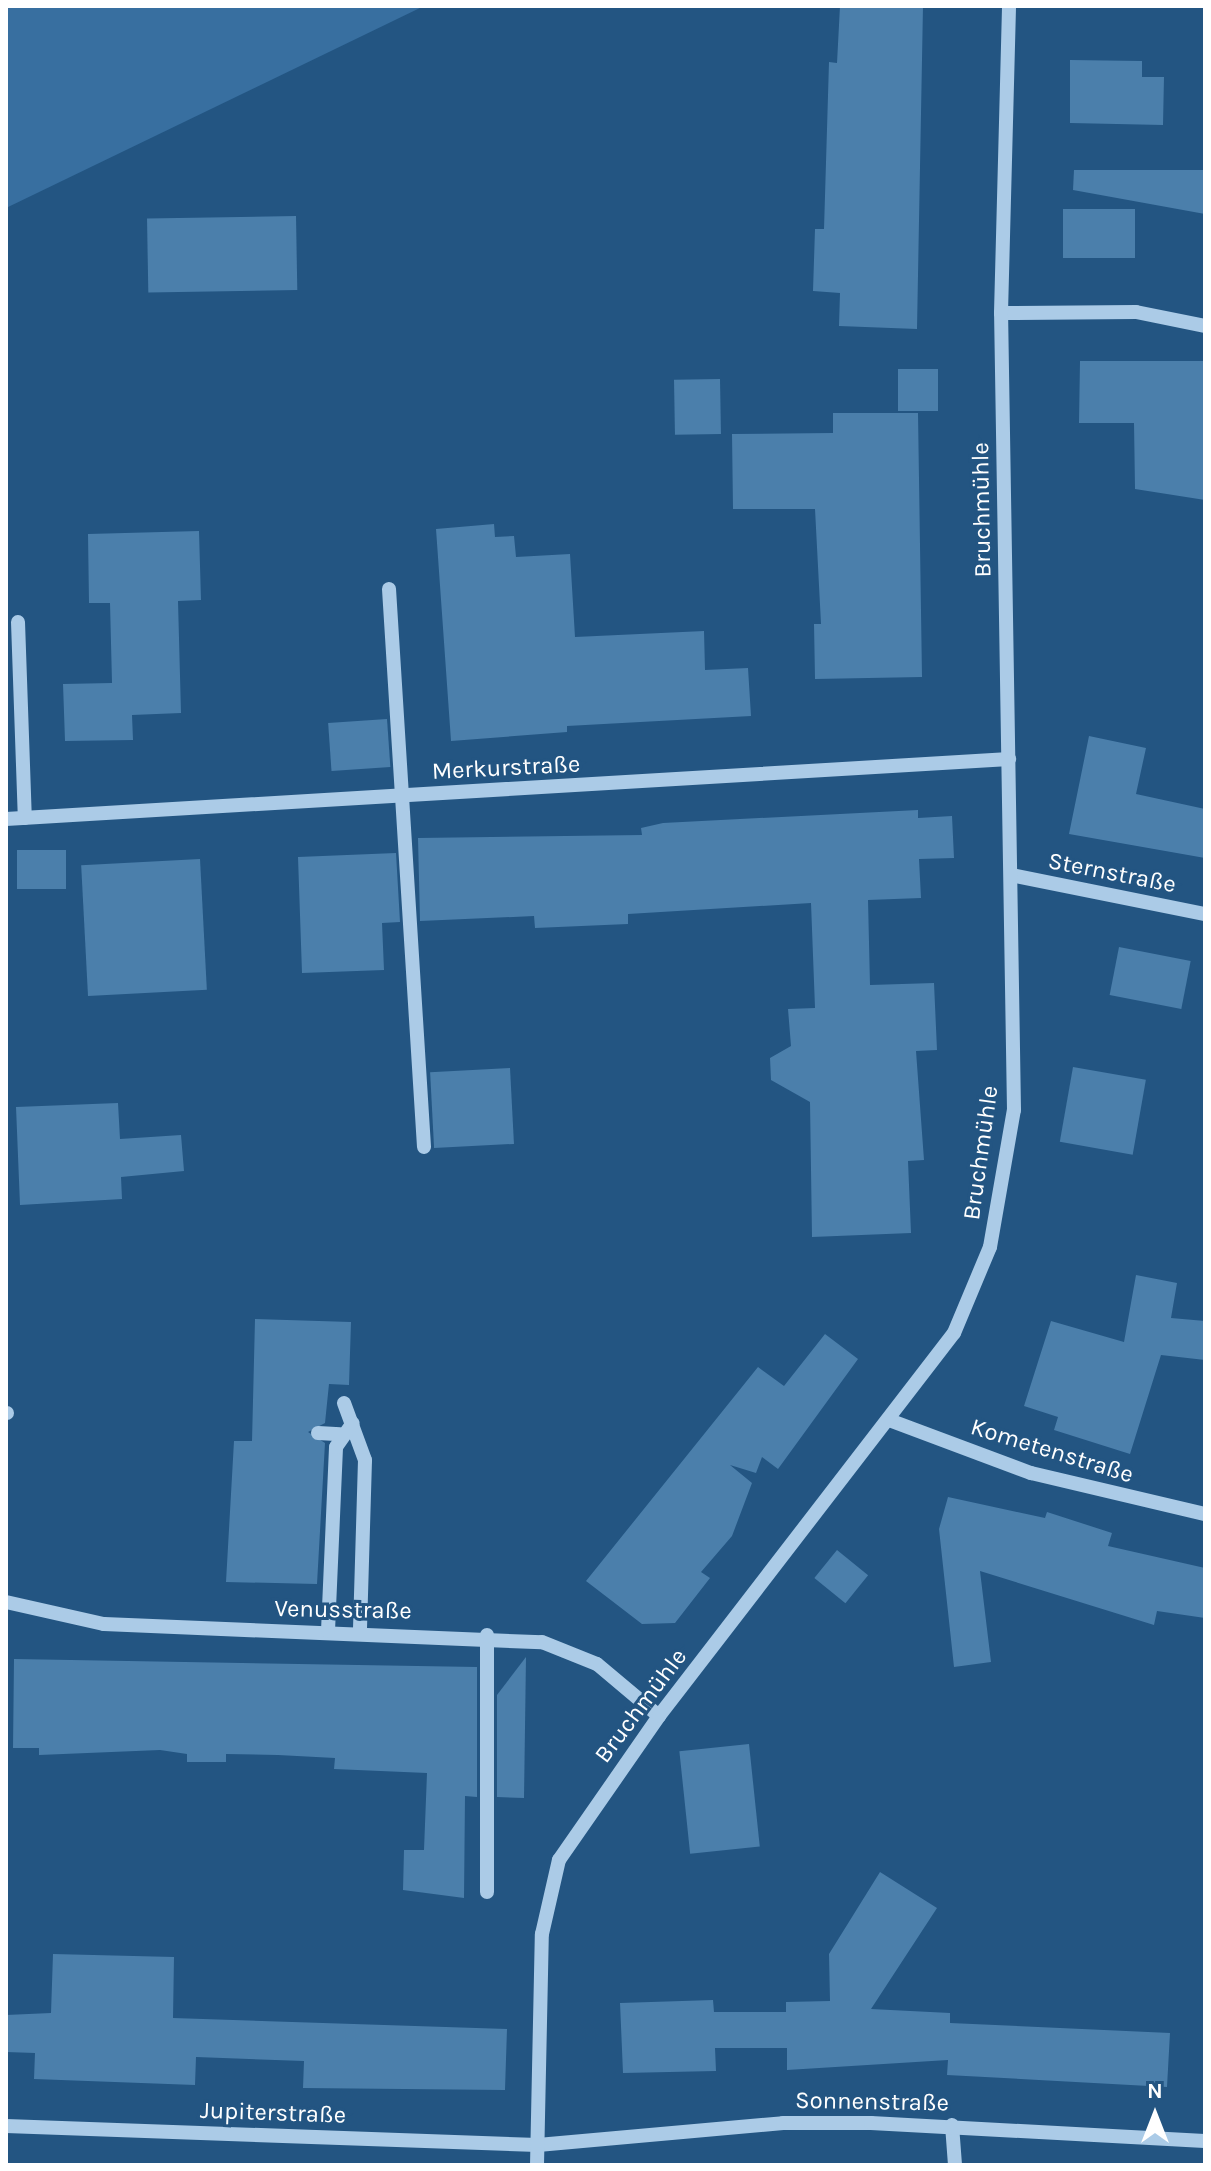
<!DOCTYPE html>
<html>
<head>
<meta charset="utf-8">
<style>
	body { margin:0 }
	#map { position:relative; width:1211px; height:2171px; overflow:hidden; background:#235582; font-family:Karla,sans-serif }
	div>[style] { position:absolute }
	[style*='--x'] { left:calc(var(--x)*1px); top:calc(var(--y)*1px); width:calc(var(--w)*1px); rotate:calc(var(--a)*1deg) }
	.green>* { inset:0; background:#386fa0 }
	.building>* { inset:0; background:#4b7fab; transform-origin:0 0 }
	.minor>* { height:14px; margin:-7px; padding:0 7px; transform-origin:7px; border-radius:7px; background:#abcbe7 }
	span { translate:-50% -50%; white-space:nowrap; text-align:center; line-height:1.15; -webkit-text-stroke:6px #235582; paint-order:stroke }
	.street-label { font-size:24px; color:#fff }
	.frame { position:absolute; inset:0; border:8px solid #fff; pointer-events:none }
	.north { position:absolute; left:1115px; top:2075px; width:80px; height:80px; -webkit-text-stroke:6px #235582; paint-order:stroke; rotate:0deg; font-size:22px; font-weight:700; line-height:32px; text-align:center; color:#fff }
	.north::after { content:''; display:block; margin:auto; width:28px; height:36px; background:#fff; clip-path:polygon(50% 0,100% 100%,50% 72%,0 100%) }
</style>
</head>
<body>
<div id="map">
	<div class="green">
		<div style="clip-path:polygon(6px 6px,424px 6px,6px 208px)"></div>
	</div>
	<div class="building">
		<div style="clip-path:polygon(840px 6px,923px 6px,917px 329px,839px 326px,840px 293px,813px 291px,815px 229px,824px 229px,829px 62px,837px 63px)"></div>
		<div style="clip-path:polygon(1070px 60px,1142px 61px,1142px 77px,1164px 77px,1163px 125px,1070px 123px)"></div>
		<div style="clip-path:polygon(1074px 170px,1205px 170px,1205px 214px,1073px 190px)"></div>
		<div style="left:1063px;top:209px;width:72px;height:49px"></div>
		<div style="left:296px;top:216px;width:74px;height:149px;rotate:89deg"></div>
		<div style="clip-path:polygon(1080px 361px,1205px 361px,1205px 500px,1135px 489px,1134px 423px,1079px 423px)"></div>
		<div style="left:898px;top:369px;width:40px;height:42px"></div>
		<div style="left:720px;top:379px;width:55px;height:46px;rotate:89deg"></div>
		<div style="clip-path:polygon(833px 413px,918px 413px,922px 677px,815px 679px,814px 624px,821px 624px,815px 509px,733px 509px,732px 434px,833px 433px)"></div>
		<div style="clip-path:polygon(494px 524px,495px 537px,514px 536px,516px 557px,570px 554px,575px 637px,704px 631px,705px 670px,748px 668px,751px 716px,567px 726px,567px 732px,451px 741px,436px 529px)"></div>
		<div style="clip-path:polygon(199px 531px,201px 600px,178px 601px,181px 713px,132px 715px,133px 740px,65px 741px,63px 684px,112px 683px,110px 603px,89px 603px,88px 534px)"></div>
		<div style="left:387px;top:719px;width:48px;height:59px;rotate:86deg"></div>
		<div style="clip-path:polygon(1089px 736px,1146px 748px,1136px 794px,1205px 809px,1205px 858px,1069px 834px)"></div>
		<div style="clip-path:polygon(918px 810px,918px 818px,952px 816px,954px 858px,919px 859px,921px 898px,868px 900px,870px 985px,934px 983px,937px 1050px,916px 1051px,924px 1160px,908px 1161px,911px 1233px,812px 1237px,810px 1102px,771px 1080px,770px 1058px,791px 1046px,788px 1009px,815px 1008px,811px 903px,628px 914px,628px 924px,535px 928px,534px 916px,420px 921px,418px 838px,642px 835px,641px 828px,663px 823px)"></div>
		<div style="left:17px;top:850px;width:49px;height:39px"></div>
		<div style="clip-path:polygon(396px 853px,400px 922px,382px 923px,384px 970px,302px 973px,298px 857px)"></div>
		<div style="left:200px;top:859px;width:131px;height:119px;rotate:87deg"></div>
		<div style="left:1119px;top:947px;width:73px;height:49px;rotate:11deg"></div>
		<div style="left:1073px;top:1067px;width:74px;height:76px;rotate:10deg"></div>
		<div style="left:510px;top:1068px;width:76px;height:80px;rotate:87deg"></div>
		<div style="clip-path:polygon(118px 1103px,120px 1139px,181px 1135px,184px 1171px,121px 1177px,122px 1199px,20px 1205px,16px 1107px)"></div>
		<div style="clip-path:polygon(1136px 1275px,1177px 1283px,1171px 1318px,1205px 1321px,1205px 1360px,1161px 1355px,1130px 1454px,1054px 1430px,1058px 1417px,1024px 1406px,1051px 1321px,1124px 1342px)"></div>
		<div style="clip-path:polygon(255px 1319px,351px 1322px,349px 1385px,329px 1384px,325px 1423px,308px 1432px,325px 1443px,317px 1584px,226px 1582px,234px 1441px,252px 1441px)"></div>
		<div style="clip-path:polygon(825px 1334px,858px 1359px,778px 1469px,762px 1457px,756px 1473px,730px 1465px,752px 1483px,732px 1536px,701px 1572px,710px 1578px,675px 1623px,642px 1624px,586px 1581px,758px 1367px,784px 1386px)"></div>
		<div style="clip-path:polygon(948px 1497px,1045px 1518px,1047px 1512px,1112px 1533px,1108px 1546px,1205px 1568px,1205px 1618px,1157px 1611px,1154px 1625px,980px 1571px,991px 1662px,954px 1667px,939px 1529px)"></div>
		<div style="left:837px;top:1550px;width:40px;height:36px;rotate:39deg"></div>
		<div style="clip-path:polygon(526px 1657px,524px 1798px,497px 1797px,497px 1695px)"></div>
		<div style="clip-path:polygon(14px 1659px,477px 1667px,477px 1797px,465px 1796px,464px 1898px,403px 1890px,404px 1850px,424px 1850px,427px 1773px,334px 1769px,335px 1758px,278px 1755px,226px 1754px,226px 1762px,187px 1762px,187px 1754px,160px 1750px,39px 1755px,39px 1748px,13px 1748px)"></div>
		<div style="left:749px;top:1744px;width:103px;height:70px;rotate:84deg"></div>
		<div style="clip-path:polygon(880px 1872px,937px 1908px,871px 2009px,950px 2013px,950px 2023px,1170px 2033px,1167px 2087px,947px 2075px,948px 2060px,787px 2070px,787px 2048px,715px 2048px,716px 2071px,623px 2073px,620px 2003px,713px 2000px,714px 2012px,786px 2012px,786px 2002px,830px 2001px,829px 1954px)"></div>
		<div style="clip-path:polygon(53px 1954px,174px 1957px,173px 2018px,507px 2029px,505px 2090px,303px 2088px,304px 2061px,196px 2057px,195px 2085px,34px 2079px,35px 2053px,6px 2052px,6px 2015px,51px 2013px)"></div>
	</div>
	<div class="minor">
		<div style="--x:1001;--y:313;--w:135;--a:-0.4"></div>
		<div style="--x:1136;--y:312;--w:70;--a:11.5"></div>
		<div style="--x:389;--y:589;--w:559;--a:86.41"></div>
		<div style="--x:18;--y:622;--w:196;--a:88"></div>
		<div style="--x:6;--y:819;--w:1005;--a:-3.42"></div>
		<div style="--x:1011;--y:875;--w:198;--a:11.4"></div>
		<div style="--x:344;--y:1403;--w:61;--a:69.8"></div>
		<div style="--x:365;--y:1460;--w:171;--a:91.7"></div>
		<div style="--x:6;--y:1413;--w:1;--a:0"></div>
		<div style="--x:889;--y:1420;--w:152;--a:20.5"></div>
		<div style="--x:1031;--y:1473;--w:179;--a:13.3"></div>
		<div style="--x:318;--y:1433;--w:22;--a:3"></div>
		<div style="--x:6;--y:1602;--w:100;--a:12.7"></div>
		<div style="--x:104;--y:1624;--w:438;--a:2.4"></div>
		<div style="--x:542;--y:1642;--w:59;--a:21.8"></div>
		<div style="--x:597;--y:1664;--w:81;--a:40"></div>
		<div style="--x:328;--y:1631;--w:184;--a:-87.5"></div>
		<div style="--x:336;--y:1447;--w:29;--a:-55"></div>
		<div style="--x:487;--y:1635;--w:257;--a:90"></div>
		<div style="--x:952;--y:2125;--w:40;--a:85.7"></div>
		<div style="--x:6;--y:2126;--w:532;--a:2.05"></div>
		<div style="--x:538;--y:2145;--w:246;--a:-5.1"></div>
		<div style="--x:783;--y:2123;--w:88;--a:0"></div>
		<div style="--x:871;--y:2123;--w:334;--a:3.1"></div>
		<div style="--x:537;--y:2165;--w:231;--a:-88.8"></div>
		<div style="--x:542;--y:1934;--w:76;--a:-77.1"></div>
		<div style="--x:559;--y:1860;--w:175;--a:-55.2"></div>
		<div style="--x:659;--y:1716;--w:483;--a:-52.4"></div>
		<div style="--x:954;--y:1333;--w:93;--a:-67.3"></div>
		<div style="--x:990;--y:1247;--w:139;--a:-80.1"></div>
		<div style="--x:1014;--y:1110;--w:797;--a:-90.93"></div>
		<div style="--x:1001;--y:313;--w:307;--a:-88.5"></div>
	</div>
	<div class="street-label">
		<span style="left:982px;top:510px;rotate:-91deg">Bruchmühle</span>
		<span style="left:506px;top:768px;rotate:-3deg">Merkurstraße</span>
		<span style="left:1112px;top:873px;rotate:11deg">Sternstraße</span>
		<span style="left:981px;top:1153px;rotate:-82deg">Bruchmühle</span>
		<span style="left:1052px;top:1451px;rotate:17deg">Kometenstraße</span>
		<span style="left:343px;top:1610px;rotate:1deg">Venusstraße</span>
		<span style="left:641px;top:1706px;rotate:-53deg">Bruchmühle</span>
		<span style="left:872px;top:2102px;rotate:1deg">Sonnenstraße</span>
		<span style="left:273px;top:2113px;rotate:2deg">Jupiterstraße</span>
	</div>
	<div class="frame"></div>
	<div class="north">N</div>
</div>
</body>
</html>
